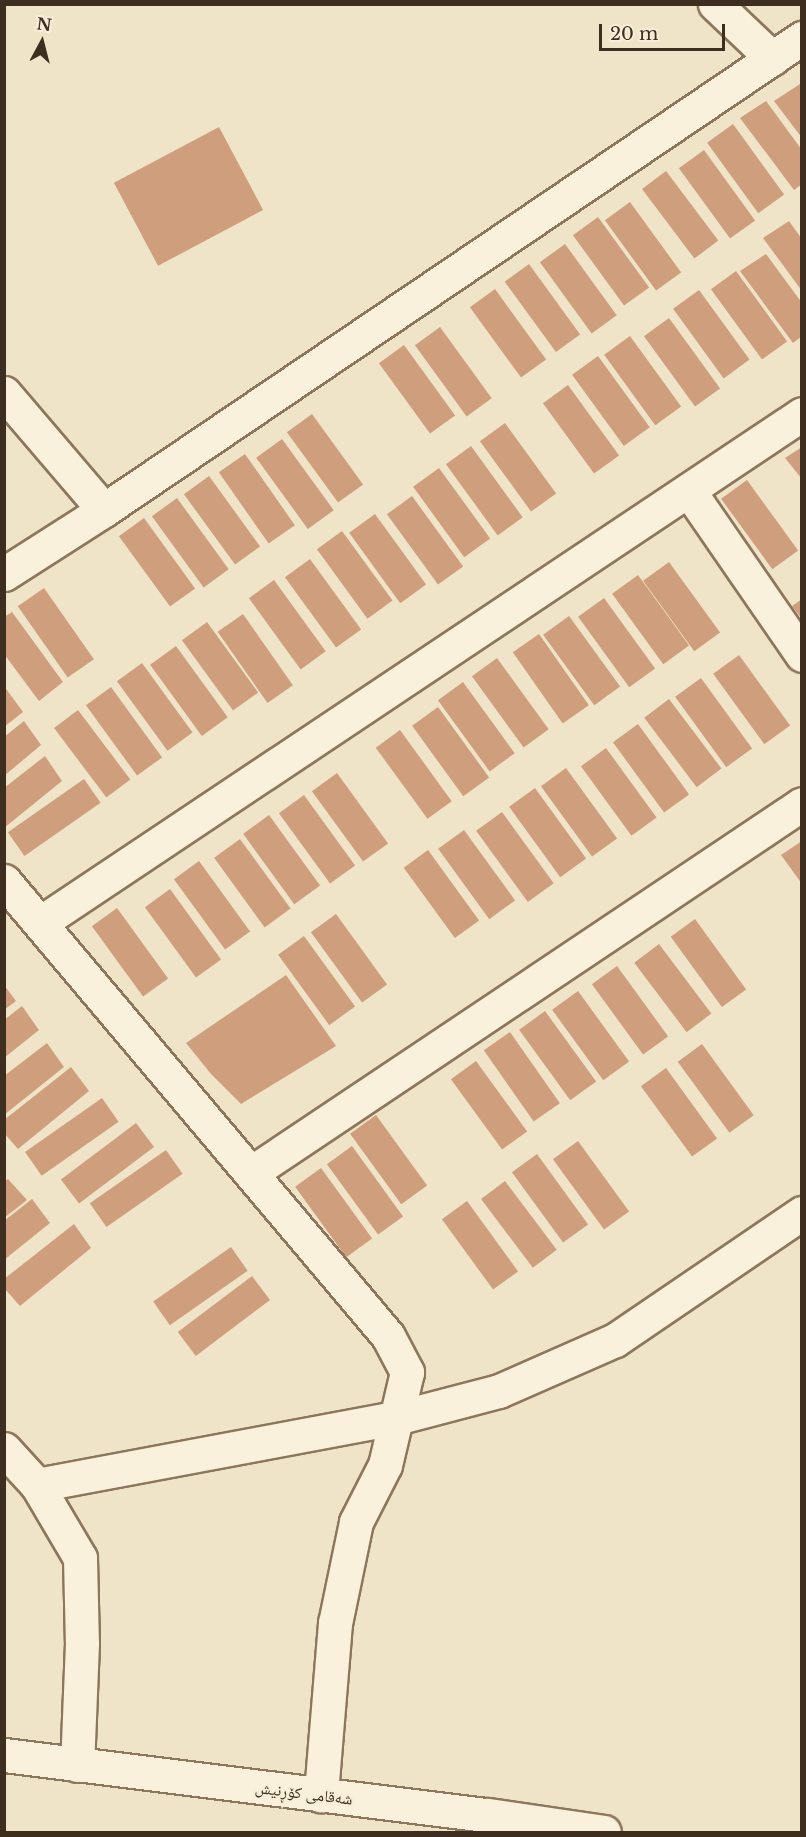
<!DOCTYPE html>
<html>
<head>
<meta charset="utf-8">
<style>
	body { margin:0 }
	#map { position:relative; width:806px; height:1837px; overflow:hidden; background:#f0e4c8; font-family:"Libre Baskerville","Noto Naskh Arabic",serif }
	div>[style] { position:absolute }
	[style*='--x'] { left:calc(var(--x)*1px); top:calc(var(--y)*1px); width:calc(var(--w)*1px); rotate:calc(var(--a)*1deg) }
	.building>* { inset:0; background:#cf9f7d; transform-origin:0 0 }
	.roads { filter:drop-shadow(2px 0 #8d765c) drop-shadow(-2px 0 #8d765c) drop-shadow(0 2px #8d765c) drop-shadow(0 -2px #8d765c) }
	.minor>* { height:33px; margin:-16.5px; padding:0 16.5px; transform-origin:16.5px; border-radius:16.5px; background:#faf1dc }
	.secondary>* { height:33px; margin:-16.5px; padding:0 16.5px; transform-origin:16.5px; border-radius:16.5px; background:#faf1dc }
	span { translate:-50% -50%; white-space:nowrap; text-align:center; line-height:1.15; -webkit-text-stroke:4.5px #f7eed8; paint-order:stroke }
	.street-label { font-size:16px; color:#3d2e20 }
	.frame { position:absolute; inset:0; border:6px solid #3d2e20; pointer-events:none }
	.north { position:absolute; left:12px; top:12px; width:60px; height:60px; -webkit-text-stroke:4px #f7eed8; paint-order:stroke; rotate:7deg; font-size:16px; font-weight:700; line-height:24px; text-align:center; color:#3d2e20 }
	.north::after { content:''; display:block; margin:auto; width:21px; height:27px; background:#3d2e20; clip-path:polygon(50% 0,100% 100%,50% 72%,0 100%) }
	.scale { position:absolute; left:599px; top:24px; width:126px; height:27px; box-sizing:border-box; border:3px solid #3d2e20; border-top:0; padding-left:8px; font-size:18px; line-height:21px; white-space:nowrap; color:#3d2e20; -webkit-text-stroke:4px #f7eed8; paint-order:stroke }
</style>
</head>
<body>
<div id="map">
	<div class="building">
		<div style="clip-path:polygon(800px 84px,802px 85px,802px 138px,774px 101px)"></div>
		<div style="clip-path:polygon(766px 101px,802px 150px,802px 184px,794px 190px,740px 118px)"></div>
		<div style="left:733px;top:124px;width:87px;height:32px;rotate:54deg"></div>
		<div style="left:219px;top:127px;width:94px;height:119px;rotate:62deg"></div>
		<div style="left:704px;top:150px;width:87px;height:31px;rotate:54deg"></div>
		<div style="left:666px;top:171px;width:87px;height:30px;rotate:53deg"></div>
		<div style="left:630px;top:202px;width:87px;height:31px;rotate:54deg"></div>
		<div style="left:598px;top:217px;width:87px;height:31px;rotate:54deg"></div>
		<div style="clip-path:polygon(789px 221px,802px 239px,802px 291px,763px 238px)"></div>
		<div style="left:565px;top:244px;width:88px;height:31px;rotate:54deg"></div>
		<div style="clip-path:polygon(766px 254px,802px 303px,802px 336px,793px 343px,740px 271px)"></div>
		<div style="left:529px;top:264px;width:87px;height:30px;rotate:54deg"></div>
		<div style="left:736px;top:271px;width:87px;height:31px;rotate:54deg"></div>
		<div style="left:495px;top:289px;width:87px;height:31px;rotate:54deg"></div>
		<div style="left:699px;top:290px;width:86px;height:32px;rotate:54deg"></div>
		<div style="left:669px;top:318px;width:87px;height:31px;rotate:54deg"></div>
		<div style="left:440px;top:327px;width:88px;height:31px;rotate:54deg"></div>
		<div style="left:630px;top:336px;width:87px;height:32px;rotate:54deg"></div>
		<div style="left:404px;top:345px;width:87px;height:31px;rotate:54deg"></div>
		<div style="left:598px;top:356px;width:88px;height:32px;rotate:54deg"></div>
		<div style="left:568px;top:385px;width:87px;height:31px;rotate:54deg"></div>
		<div style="left:312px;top:414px;width:87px;height:31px;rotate:54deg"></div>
		<div style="left:505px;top:423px;width:87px;height:31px;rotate:54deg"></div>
		<div style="left:282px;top:439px;width:88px;height:32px;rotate:54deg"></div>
		<div style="left:471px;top:446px;width:88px;height:31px;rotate:54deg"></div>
		<div style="clip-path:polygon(802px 447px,802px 479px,785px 458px)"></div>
		<div style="left:245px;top:454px;width:87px;height:32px;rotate:55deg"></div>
		<div style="left:439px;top:468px;width:87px;height:32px;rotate:54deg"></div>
		<div style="left:209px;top:476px;width:87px;height:31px;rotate:54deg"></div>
		<div style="left:747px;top:480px;width:87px;height:32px;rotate:54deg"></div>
		<div style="left:412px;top:496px;width:87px;height:31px;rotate:54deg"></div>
		<div style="left:177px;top:498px;width:88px;height:31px;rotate:54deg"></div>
		<div style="left:375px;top:514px;width:87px;height:32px;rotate:54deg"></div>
		<div style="left:144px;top:518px;width:87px;height:31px;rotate:54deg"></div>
		<div style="left:342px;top:531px;width:86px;height:31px;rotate:54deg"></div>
		<div style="left:310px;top:559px;width:87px;height:31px;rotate:54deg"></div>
		<div style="left:669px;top:562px;width:87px;height:32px;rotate:54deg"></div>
		<div style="left:638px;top:575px;width:87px;height:32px;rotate:54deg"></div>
		<div style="left:274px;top:580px;width:88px;height:31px;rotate:54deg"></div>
		<div style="left:44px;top:588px;width:87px;height:32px;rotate:55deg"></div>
		<div style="left:604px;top:598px;width:87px;height:32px;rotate:54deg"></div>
		<div style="clip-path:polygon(802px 599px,802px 619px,792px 606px)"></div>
		<div style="clip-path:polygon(12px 612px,63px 682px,39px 701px,4px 654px,4px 617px)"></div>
		<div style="left:243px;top:614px;width:87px;height:31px;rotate:55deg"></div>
		<div style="left:569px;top:616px;width:87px;height:32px;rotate:54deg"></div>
		<div style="left:207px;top:622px;width:87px;height:31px;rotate:54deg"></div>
		<div style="left:539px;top:634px;width:87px;height:32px;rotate:55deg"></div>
		<div style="left:176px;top:646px;width:88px;height:32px;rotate:54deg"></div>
		<div style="left:739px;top:655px;width:87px;height:32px;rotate:54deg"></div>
		<div style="left:497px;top:658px;width:88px;height:31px;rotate:54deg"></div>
		<div style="left:142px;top:663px;width:86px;height:31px;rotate:54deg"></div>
		<div style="left:701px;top:678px;width:87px;height:32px;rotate:54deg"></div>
		<div style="left:463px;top:682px;width:88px;height:31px;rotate:54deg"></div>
		<div style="clip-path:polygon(4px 686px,23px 712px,4px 727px)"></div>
		<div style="left:111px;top:687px;width:87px;height:31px;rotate:54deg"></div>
		<div style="left:669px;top:699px;width:87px;height:31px;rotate:53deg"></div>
		<div style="left:438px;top:707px;width:87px;height:32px;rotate:54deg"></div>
		<div style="left:78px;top:710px;width:87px;height:30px;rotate:53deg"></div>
		<div style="clip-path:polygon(24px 721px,41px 745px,4px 776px,4px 737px)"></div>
		<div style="left:638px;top:724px;width:87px;height:31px;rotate:54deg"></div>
		<div style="left:400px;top:730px;width:88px;height:30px;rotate:54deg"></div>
		<div style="left:606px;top:748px;width:86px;height:31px;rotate:54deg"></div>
		<div style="clip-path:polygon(45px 756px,62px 781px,4px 828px,4px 788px)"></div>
		<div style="left:566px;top:768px;width:87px;height:31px;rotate:54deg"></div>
		<div style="left:337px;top:773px;width:87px;height:31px;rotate:54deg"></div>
		<div style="left:84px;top:779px;width:29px;height:93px;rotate:55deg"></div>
		<div style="left:535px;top:788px;width:87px;height:32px;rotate:54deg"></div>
		<div style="left:304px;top:795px;width:87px;height:31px;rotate:54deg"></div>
		<div style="left:502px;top:812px;width:88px;height:32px;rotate:54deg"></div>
		<div style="left:269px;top:815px;width:87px;height:32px;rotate:54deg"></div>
		<div style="left:464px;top:830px;width:87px;height:32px;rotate:54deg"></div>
		<div style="left:240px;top:839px;width:86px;height:32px;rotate:54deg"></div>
		<div style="clip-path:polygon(802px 841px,802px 884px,781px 855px)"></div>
		<div style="left:428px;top:850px;width:87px;height:30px;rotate:54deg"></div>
		<div style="left:199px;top:861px;width:87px;height:31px;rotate:54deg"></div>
		<div style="left:170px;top:889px;width:87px;height:31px;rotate:54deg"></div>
		<div style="left:117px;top:908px;width:87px;height:31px;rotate:54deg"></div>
		<div style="left:336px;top:914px;width:87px;height:31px;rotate:54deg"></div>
		<div style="left:695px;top:919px;width:87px;height:30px;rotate:54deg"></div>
		<div style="left:304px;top:936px;width:87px;height:32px;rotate:54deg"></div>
		<div style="left:659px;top:944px;width:87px;height:31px;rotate:53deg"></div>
		<div style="left:617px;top:966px;width:87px;height:31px;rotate:54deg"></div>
		<div style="clip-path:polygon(286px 975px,336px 1046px,241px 1104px,211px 1074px,186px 1043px)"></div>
		<div style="clip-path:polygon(4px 985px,16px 1001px,4px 1010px)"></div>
		<div style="left:578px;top:991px;width:87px;height:32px;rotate:54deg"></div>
		<div style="clip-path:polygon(22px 1006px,39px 1030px,4px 1058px,4px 1020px)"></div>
		<div style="left:545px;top:1011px;width:87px;height:32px;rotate:54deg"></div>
		<div style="left:510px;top:1032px;width:87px;height:32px;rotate:55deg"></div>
		<div style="clip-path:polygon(47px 1043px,64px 1067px,4px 1115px,4px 1076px)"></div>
		<div style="left:702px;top:1044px;width:88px;height:30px;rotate:54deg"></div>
		<div style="left:476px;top:1061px;width:87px;height:31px;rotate:54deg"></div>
		<div style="clip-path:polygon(71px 1067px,89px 1091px,18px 1149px,4px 1133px,4px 1120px)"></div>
		<div style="left:666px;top:1068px;width:87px;height:31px;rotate:54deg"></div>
		<div style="left:102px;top:1098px;width:29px;height:94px;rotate:55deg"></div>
		<div style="left:376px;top:1115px;width:87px;height:32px;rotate:54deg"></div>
		<div style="left:136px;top:1123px;width:30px;height:94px;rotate:53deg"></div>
		<div style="left:578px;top:1141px;width:87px;height:31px;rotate:54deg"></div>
		<div style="left:352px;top:1146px;width:87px;height:31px;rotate:54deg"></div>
		<div style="left:166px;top:1150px;width:29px;height:93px;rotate:55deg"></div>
		<div style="left:537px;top:1154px;width:87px;height:31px;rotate:54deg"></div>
		<div style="left:321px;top:1168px;width:87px;height:32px;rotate:54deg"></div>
		<div style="clip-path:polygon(8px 1179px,27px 1200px,4px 1218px,4px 1182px)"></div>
		<div style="left:505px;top:1181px;width:86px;height:30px;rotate:53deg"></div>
		<div style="clip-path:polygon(32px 1199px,50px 1223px,4px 1260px,4px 1221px)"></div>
		<div style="left:467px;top:1201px;width:87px;height:31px;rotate:54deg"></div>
		<div style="clip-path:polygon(74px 1224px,91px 1248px,20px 1306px,4px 1288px,4px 1279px)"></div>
		<div style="left:231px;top:1247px;width:29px;height:95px;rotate:55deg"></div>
		<div style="left:252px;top:1276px;width:30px;height:93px;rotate:53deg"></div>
	</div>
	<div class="roads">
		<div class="minor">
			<div style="--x:715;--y:4;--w:79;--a:43.5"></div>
			<div style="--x:4;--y:393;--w:154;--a:49.5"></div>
			<div style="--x:689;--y:491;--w:199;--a:55.4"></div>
			<div style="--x:4;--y:574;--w:119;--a:-32.6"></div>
			<div style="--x:104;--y:510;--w:843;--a:-34.07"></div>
			<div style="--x:4;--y:881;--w:595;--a:49.84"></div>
			<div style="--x:388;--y:1336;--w:41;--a:62.2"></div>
			<div style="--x:407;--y:1372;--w:96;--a:103.3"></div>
			<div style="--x:385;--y:1465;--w:64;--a:117"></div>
			<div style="--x:356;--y:1522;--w:103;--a:101.7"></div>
			<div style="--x:335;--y:1623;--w:173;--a:94.7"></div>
			<div style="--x:40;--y:923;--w:916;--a:-33.74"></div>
			<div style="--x:251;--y:1173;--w:663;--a:-33.81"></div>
			<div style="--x:4;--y:1449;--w:49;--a:47.5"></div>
			<div style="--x:37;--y:1485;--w:85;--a:59.5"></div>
			<div style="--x:80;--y:1558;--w:85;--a:88.7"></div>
			<div style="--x:82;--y:1643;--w:122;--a:92.3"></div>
			<div style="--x:37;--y:1485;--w:365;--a:-10.6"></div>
			<div style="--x:396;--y:1418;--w:106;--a:-14.7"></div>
			<div style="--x:499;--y:1391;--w:127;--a:-23.7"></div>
			<div style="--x:615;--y:1340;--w:226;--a:-34.2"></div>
		</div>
		<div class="secondary">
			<div style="--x:4;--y:1755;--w:488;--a:7.1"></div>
			<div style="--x:488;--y:1815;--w:117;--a:8.3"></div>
		</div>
	</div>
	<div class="street-label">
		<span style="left:304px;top:1793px;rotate:7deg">شەقامی کۆڕنیش</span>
	</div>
	<div class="frame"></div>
	<div class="north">N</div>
	<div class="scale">20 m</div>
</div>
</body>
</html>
